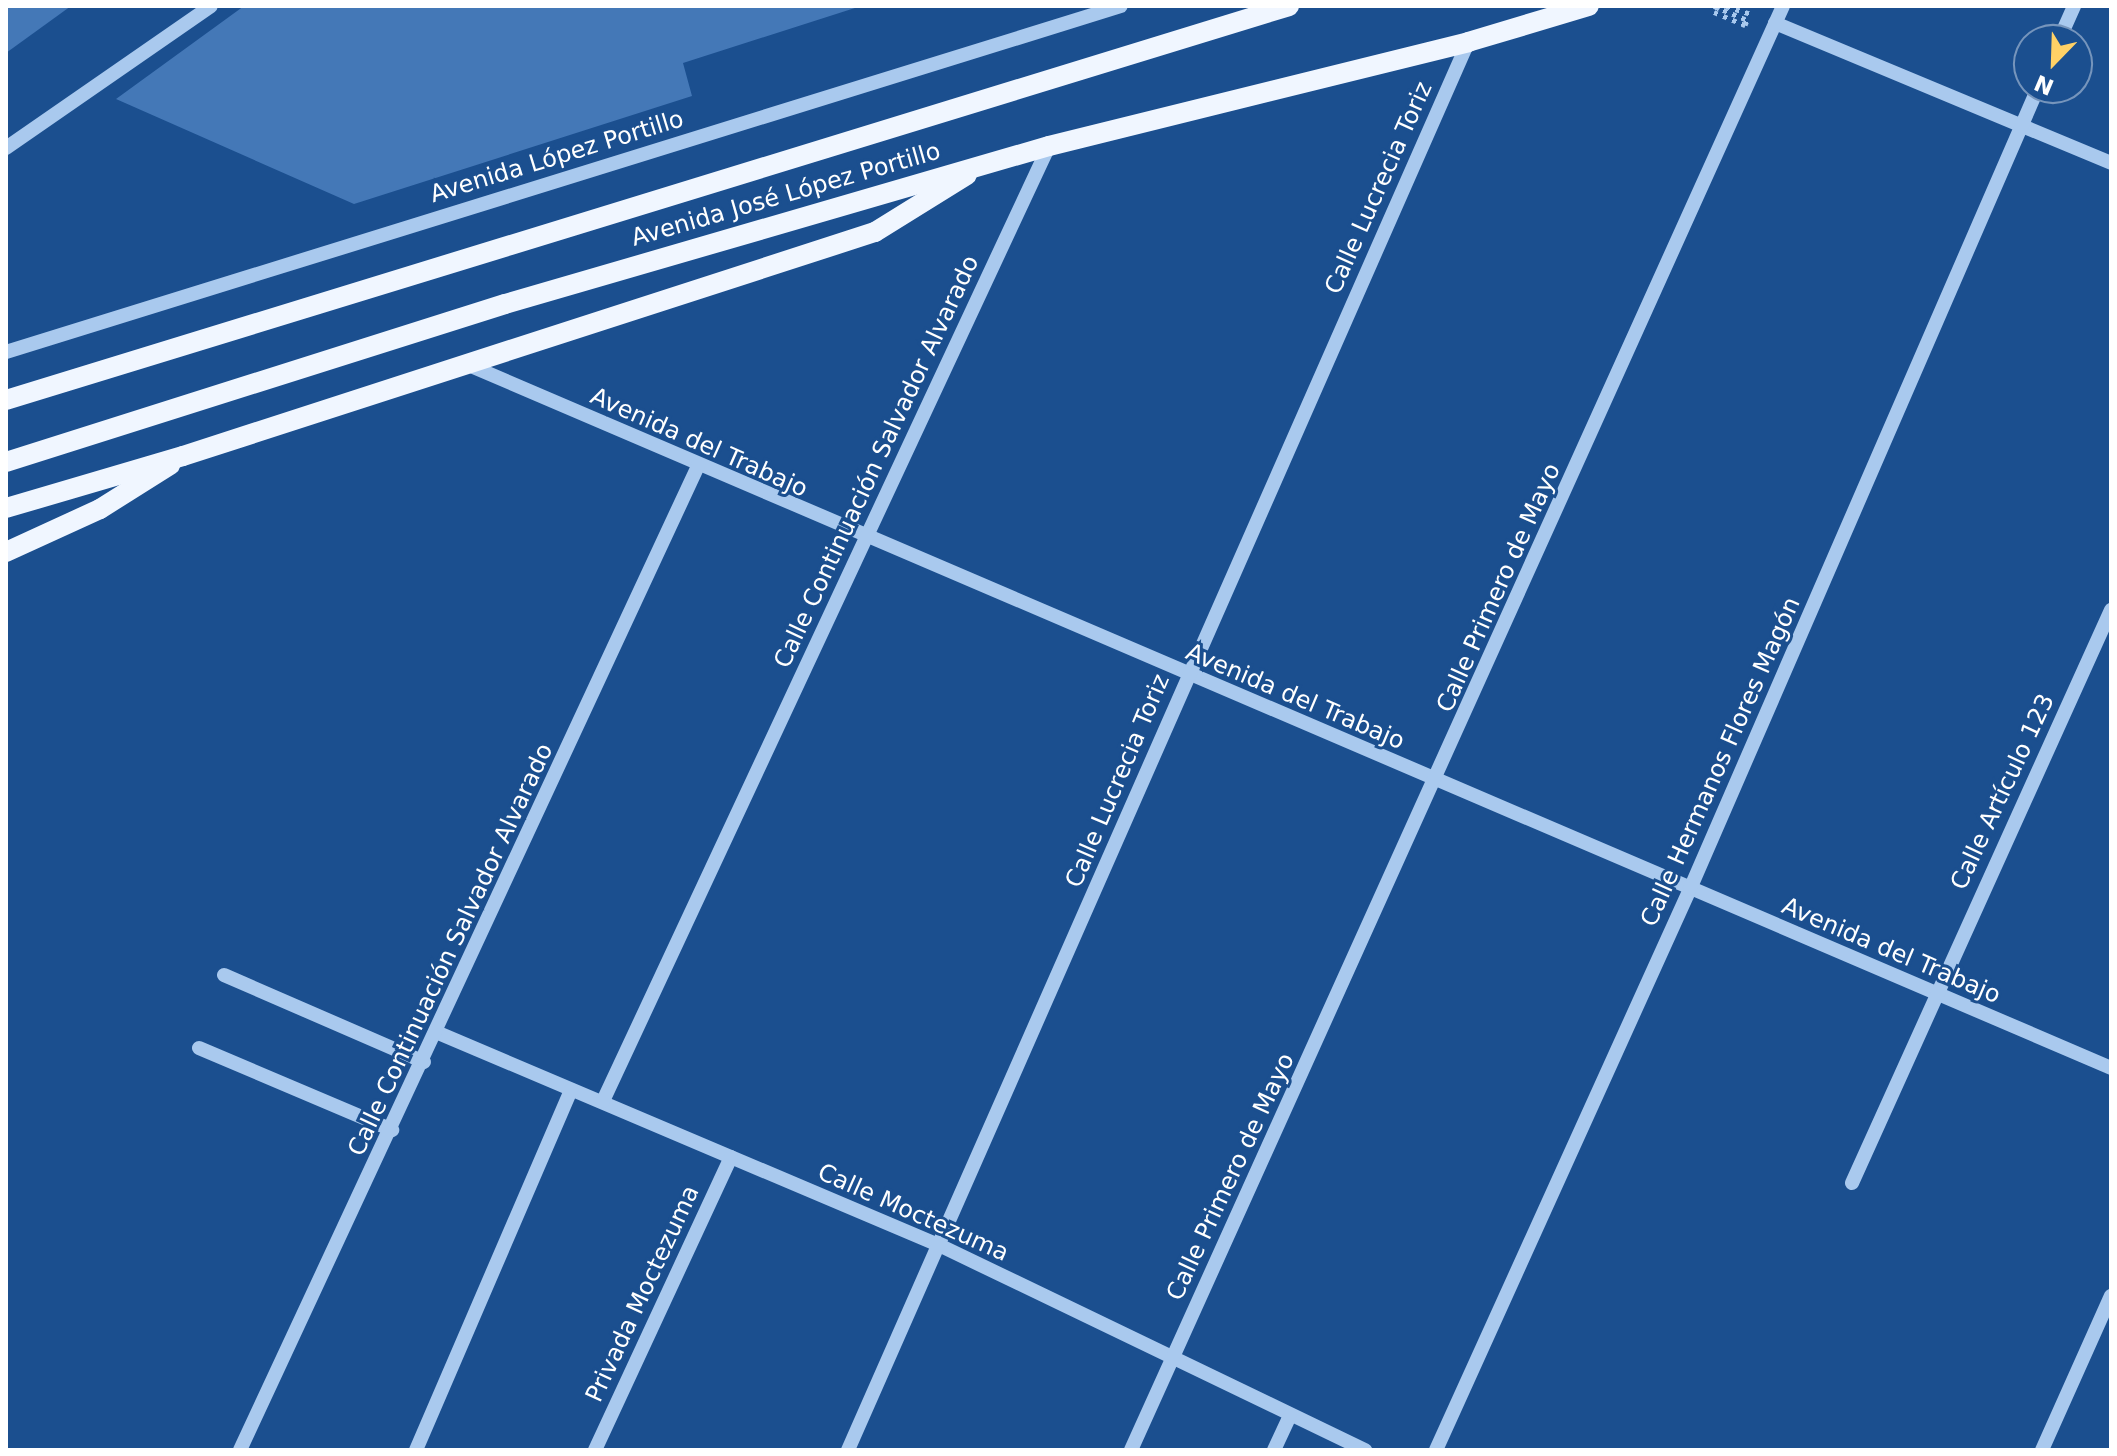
<!DOCTYPE html>
<html>
<head>
<meta charset="utf-8">
<style>
	body { margin:0 }
	#map { position:relative; width:2117px; height:1456px; overflow:hidden; background:#1b4f8f; font-family:"DejaVu Sans",sans-serif }
	div>[style] { position:absolute }
	[style*='--x'] { left:calc(var(--x)*1px); top:calc(var(--y)*1px); width:calc(var(--w)*1px); rotate:calc(var(--a)*1deg) }
	.building>* { inset:0; background:#4478b7 }
	.path>* { height:5px; margin-top:-2.5px; transform-origin:0; background:repeating-linear-gradient(90deg,#a9c9ee 0 4px,transparent 0 10px) }
	.minor>* { height:14px; margin:-7px; padding:0 7px; transform-origin:7px; border-radius:7px; background:#a9c9ee }
	.major>* { height:20px; margin:-10px; padding:0 10px; transform-origin:10px; border-radius:10px; background:#f0f6ff }
	.path-bridge>* { height:5px; margin-top:-2.5px; transform-origin:0; background:repeating-linear-gradient(90deg,#a9c9ee 0 4px,transparent 0 10px) }
	.major-bridge>* { height:20px; margin:-10px; padding:0 10px; transform-origin:10px; border-radius:10px; background:#f0f6ff }
	span { translate:-50% -50%; white-space:nowrap; text-align:center; line-height:1.15; -webkit-text-stroke:6px #1b4f8f; paint-order:stroke }
	.street-label { font-size:24px; color:#fff }
	.frame { position:absolute; inset:0; border:8px solid #fff; pointer-events:none }
	.north { position:absolute; left:2013px; top:24px; width:80px; height:80px; box-sizing:border-box; background:#1b4f8f; border:2px solid #7695bc; border-radius:50%; rotate:203deg; font-size:22px; font-weight:700; line-height:32px; text-align:center; color:#fff }
	.north::after { content:''; display:block; margin:auto; width:28px; height:36px; background:#ffd166; clip-path:polygon(50% 0,100% 100%,50% 72%,0 100%) }
</style>
</head>
<body>
<div id="map">
	<div class="building">
		<div style="clip-path:polygon(6px 6px,71px 6px,6px 53px)"></div>
		<div style="clip-path:polygon(244px 6px,858px 6px,858px 7px,683px 63px,692px 96px,354px 204px,116px 99px)"></div>
	</div>
	<div class="path">
		<div style="--x:1714;--y:6;--w:36;--a:23"></div>
		<div style="--x:1726;--y:6;--w:25;--a:18"></div>
	</div>
	<div class="minor">
		<div style="--x:1775;--y:23;--w:364;--a:22.6"></div>
		<div style="--x:2059;--y:40;--w:37;--a:-66"></div>
		<div style="--x:6;--y:148;--w:249;--a:-34.7"></div>
		<div style="--x:6;--y:352;--w:1167;--a:-17.24"></div>
		<div style="--x:464;--y:363;--w:1792;--a:23.17"></div>
		<div style="--x:224;--y:975;--w:218;--a:23.5"></div>
		<div style="--x:436;--y:1032;--w:548;--a:22.97"></div>
		<div style="--x:941;--y:1246;--w:471;--a:25.7"></div>
		<div style="--x:199;--y:1048;--w:210;--a:23"></div>
		<div style="--x:603;--y:1101;--w:1054;--a:-64.97"></div>
		<div style="--x:1852;--y:1183;--w:629;--a:-65.68"></div>
		<div style="--x:240;--y:1450;--w:1085;--a:-65.04"></div>
		<div style="--x:416;--y:1450;--w:392;--a:-66.7"></div>
		<div style="--x:595;--y:1450;--w:323;--a:-65.1"></div>
		<div style="--x:848;--y:1450;--w:1538;--a:-66.23"></div>
		<div style="--x:1131;--y:1450;--w:1584;--a:-65.7"></div>
		<div style="--x:1274;--y:1450;--w:38;--a:-65"></div>
		<div style="--x:1436;--y:1450;--w:616;--a:-65.64"></div>
		<div style="--x:1690;--y:889;--w:873;--a:-66.52"></div>
		<div style="--x:2042;--y:1450;--w:169;--a:-65.9"></div>
	</div>
	<div class="major">
		<div style="--x:505;--y:304;--w:566;--a:-16.2"></div>
		<div style="--x:1049;--y:146;--w:432;--a:-13.9"></div>
		<div style="--x:1468;--y:42;--w:126;--a:-16.6"></div>
		<div style="--x:6;--y:508;--w:184;--a:-16.4"></div>
		<div style="--x:183;--y:456;--w:727;--a:-17.94"></div>
		<div style="--x:875;--y:232;--w:108;--a:-31.8"></div>
		<div style="--x:6;--y:552;--w:103;--a:-24.6"></div>
		<div style="--x:100;--y:509;--w:83;--a:-32.2"></div>
	</div>
	<div class="path-bridge">
		<div style="--x:1718;--y:6;--w:7;--a:124"></div>
		<div style="--x:1714;--y:12;--w:34;--a:23"></div>
		<div style="--x:1745;--y:25;--w:5;--a:-68"></div>
	</div>
	<div class="major-bridge">
		<div style="--x:6;--y:400;--w:1342;--a:-17.07"></div>
		<div style="--x:6;--y:462;--w:523;--a:-17.57"></div>
	</div>
	<div class="street-label">
		<span style="left:557px;top:157px;rotate:-17deg">Avenida López Portillo</span>
		<span style="left:1379px;top:188px;rotate:-66deg">Calle Lucrecia Toriz</span>
		<span style="left:786px;top:195px;rotate:-16deg">Avenida José López Portillo</span>
		<span style="left:699px;top:443px;rotate:24deg">Avenida del Trabajo</span>
		<span style="left:877px;top:462px;rotate:-65deg">Calle Continuación Salvador Alvarado</span>
		<span style="left:1499px;top:588px;rotate:-66deg">Calle Primero de Mayo</span>
		<span style="left:1295px;top:697px;rotate:23deg">Avenida del Trabajo</span>
		<span style="left:1721px;top:762px;rotate:-66deg">Calle Hermanos Flores Magón</span>
		<span style="left:1118px;top:781px;rotate:-67deg">Calle Lucrecia Toriz</span>
		<span style="left:2003px;top:792px;rotate:-65deg">Calle Artículo 123</span>
		<span style="left:451px;top:950px;rotate:-65deg">Calle Continuación Salvador Alvarado</span>
		<span style="left:1891px;top:951px;rotate:23deg">Avenida del Trabajo</span>
		<span style="left:1231px;top:1177px;rotate:-65deg">Calle Primero de Mayo</span>
		<span style="left:913px;top:1213px;rotate:24deg">Calle Moctezuma</span>
		<span style="left:643px;top:1294px;rotate:-65deg">Privada Moctezuma</span>
	</div>
	<div class="frame"></div>
	<div class="north">N</div>
</div>
</body>
</html>
